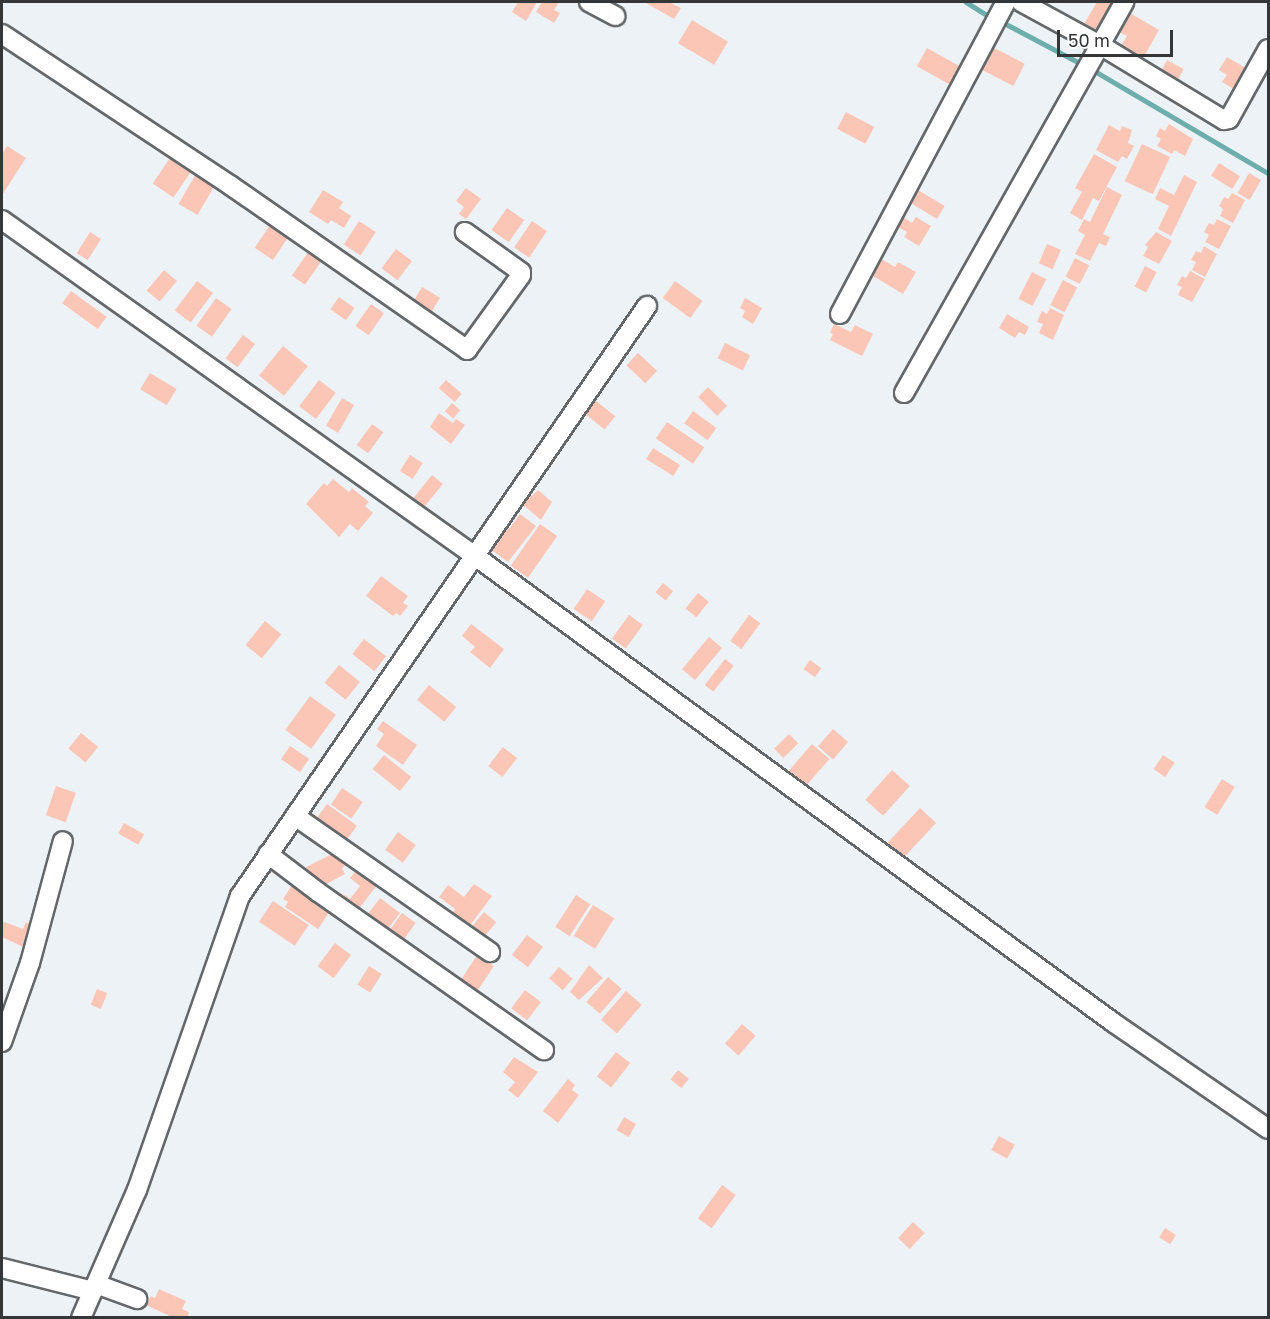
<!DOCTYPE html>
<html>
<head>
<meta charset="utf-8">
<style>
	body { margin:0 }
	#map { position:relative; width:1270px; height:1319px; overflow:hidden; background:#edf2f6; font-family:"Golos Text",sans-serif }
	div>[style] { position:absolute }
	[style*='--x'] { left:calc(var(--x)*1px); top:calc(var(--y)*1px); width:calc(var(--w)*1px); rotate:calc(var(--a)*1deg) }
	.stream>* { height:4.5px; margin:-2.25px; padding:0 2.25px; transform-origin:2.25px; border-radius:2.25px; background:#6dadac }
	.building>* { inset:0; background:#fcc6b7; transform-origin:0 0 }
	.roads { filter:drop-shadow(2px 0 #64686b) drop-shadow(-2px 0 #64686b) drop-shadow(0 2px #64686b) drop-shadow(0 -2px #64686b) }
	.minor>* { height:18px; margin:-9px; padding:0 9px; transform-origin:9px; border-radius:9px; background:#fff }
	span { translate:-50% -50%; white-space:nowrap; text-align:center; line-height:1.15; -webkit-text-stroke:5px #fff; paint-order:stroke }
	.frame { position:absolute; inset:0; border:3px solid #343638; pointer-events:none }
	.scale { position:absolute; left:1057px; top:30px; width:116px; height:27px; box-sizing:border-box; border:3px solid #343638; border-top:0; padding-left:8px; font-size:18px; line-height:21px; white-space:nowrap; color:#343638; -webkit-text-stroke:4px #fff; paint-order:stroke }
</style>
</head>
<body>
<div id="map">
	<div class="stream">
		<div style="--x:966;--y:2;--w:22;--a:32"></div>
		<div style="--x:1008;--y:25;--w:77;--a:27.9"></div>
		<div style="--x:1098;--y:73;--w:197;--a:30.5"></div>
	</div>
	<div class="building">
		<div style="clip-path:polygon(518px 2px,537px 2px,526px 21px,512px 12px)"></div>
		<div style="clip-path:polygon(542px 2px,559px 2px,554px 10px,560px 13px,554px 23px,536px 12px)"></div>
		<div style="clip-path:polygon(644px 2px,669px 2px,681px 8px,674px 19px)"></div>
		<div style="clip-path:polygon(1097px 2px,1118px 2px,1101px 33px,1084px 24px)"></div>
		<div style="clip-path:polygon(1130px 13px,1159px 30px,1142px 60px,1120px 47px,1127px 36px,1119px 32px)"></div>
		<div style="left:692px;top:20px;width:42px;height:27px;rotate:31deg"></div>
		<div style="left:990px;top:46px;width:39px;height:25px;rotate:27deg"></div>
		<div style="left:927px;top:48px;width:38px;height:21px;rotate:29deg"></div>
		<div style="clip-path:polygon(1227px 57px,1249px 70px,1237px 91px,1222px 82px,1227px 75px,1219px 70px)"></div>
		<div style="left:1167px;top:60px;width:19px;height:13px;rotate:28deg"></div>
		<div style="left:846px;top:112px;width:32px;height:19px;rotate:28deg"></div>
		<div style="clip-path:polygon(1169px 124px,1193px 139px,1185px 156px,1174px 150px,1172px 154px,1157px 146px,1161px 139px,1156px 136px,1160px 128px,1165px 131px)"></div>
		<div style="clip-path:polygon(1109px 125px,1120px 131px,1122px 126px,1132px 130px,1128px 143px,1134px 146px,1127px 159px,1122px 156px,1118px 162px,1096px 150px)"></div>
		<div style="left:1142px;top:144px;width:31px;height:41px;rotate:25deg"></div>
		<div style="clip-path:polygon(7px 146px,26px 158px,2px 195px,2px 154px)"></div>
		<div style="left:174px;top:152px;width:25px;height:38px;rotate:34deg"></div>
		<div style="clip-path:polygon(1094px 154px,1117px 167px,1099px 201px,1093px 198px,1082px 220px,1070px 213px,1082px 192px,1075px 188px)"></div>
		<div style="left:1219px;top:163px;width:25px;height:15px;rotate:32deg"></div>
		<div style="left:197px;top:172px;width:22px;height:37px;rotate:30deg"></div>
		<div style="left:1249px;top:173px;width:14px;height:23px;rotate:30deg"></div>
		<div style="clip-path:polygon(1184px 175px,1197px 182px,1171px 236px,1158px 229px,1169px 206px,1155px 199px,1160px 188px,1174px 195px)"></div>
		<div style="left:913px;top:187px;width:37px;height:15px;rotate:31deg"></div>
		<div style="clip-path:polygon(1107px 187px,1122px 195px,1103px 234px,1110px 237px,1106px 246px,1099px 243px,1090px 261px,1075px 254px,1085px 235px,1078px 231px,1084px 219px,1090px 222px)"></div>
		<div style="clip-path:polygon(466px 188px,481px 199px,466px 219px,459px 214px,464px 207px,456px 201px)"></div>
		<div style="clip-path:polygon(323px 190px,343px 202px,339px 208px,351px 216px,344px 228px,331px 220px,328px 224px,309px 212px)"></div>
		<div style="clip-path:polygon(1232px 193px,1245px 200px,1233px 223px,1220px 216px,1223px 209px,1219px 206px,1224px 197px,1228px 199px)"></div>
		<div style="left:507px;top:208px;width:21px;height:27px;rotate:35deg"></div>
		<div style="clip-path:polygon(903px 217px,912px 223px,916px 217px,931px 226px,919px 246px,904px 237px,907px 232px,898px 227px)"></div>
		<div style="clip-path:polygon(1217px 219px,1231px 226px,1219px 249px,1205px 242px,1209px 235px,1204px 232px,1209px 223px,1214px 225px)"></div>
		<div style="left:359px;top:221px;width:20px;height:28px;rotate:33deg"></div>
		<div style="left:532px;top:221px;width:18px;height:32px;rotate:34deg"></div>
		<div style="left:272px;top:222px;width:22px;height:31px;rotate:34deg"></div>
		<div style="left:90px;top:232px;width:13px;height:25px;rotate:32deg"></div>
		<div style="clip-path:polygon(1156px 232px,1172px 241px,1159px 264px,1143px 256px,1148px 247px,1145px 245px)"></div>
		<div style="left:1047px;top:244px;width:15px;height:21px;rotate:23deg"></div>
		<div style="clip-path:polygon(1204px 246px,1217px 254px,1205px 277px,1192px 270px,1196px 262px,1191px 260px,1196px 251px,1201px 253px)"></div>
		<div style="left:396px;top:249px;width:20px;height:24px;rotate:37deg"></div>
		<div style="left:309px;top:251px;width:16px;height:30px;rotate:35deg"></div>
		<div style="clip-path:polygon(878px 257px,895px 267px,898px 262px,916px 272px,903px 294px,868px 273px)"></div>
		<div style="left:1075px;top:258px;width:16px;height:21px;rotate:27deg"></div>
		<div style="left:1145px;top:266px;width:13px;height:23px;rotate:27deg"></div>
		<div style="left:164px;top:270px;width:17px;height:27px;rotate:40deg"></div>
		<div style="clip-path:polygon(1190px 271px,1205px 279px,1192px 302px,1178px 295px,1182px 287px,1177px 285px,1182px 276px,1186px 278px)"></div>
		<div style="left:1032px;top:272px;width:16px;height:30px;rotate:27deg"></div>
		<div style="left:1063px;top:280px;width:16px;height:28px;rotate:27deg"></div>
		<div style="left:197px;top:281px;width:20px;height:37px;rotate:37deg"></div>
		<div style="left:675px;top:281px;width:34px;height:21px;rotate:36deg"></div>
		<div style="left:422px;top:287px;width:21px;height:17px;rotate:31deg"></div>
		<div style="left:71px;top:291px;width:44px;height:15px;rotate:36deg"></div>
		<div style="left:339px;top:297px;width:19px;height:15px;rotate:35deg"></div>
		<div style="left:216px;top:298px;width:19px;height:34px;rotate:35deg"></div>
		<div style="clip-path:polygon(745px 298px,762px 308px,753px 324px,742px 317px,745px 311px,740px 308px)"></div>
		<div style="left:371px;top:304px;width:16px;height:27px;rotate:35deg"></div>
		<div style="clip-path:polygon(1050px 308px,1064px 315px,1053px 340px,1039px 333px,1043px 324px,1037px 322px,1042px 311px,1047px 314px)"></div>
		<div style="clip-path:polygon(1007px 314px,1029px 327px,1025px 335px,1019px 332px,1015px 338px,999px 328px)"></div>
		<div style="clip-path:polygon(834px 324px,851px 332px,855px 325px,873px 334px,862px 356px,830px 340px,833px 334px,830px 333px)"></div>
		<div style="left:243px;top:335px;width:15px;height:29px;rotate:37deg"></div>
		<div style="left:725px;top:343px;width:28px;height:17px;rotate:26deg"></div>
		<div style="left:283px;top:346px;width:32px;height:38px;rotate:39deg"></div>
		<div style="left:638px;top:353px;width:26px;height:17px;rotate:43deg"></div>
		<div style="left:150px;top:373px;width:31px;height:19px;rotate:31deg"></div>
		<div style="left:319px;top:380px;width:21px;height:33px;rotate:37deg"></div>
		<div style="left:446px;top:380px;width:21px;height:11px;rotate:41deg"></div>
		<div style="left:708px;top:387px;width:27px;height:14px;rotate:45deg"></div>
		<div style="left:342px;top:398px;width:14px;height:32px;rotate:30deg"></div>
		<div style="left:595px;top:400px;width:26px;height:17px;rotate:39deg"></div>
		<div style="left:452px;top:403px;width:11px;height:11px;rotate:41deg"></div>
		<div style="left:693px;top:411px;width:29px;height:15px;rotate:36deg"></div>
		<div style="clip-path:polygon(439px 413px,453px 423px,456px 419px,465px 425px,451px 444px,430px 427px)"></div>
		<div style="left:667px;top:422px;width:45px;height:20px;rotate:34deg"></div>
		<div style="left:372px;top:424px;width:14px;height:26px;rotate:36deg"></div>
		<div style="left:653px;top:448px;width:32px;height:13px;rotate:32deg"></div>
		<div style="left:410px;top:455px;width:15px;height:19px;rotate:32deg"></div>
		<div style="left:432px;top:475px;width:14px;height:32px;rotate:39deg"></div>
		<div style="clip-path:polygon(333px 479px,349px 492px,352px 488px,369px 502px,365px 506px,373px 513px,358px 531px,350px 524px,339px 537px,306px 504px,324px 483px,327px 486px)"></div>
		<div style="clip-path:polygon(538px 490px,552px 502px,541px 520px,521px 503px,529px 494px,532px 496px)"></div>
		<div style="clip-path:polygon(520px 514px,536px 526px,508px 562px,485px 545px,502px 523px,509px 529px)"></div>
		<div style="left:540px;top:524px;width:21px;height:51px;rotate:35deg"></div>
		<div style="clip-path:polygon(381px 576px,408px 596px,403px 603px,408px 606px,400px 616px,396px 613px,393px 616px,366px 596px)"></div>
		<div style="left:663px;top:583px;width:13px;height:12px;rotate:39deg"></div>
		<div style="left:587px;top:589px;width:22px;height:24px;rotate:34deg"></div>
		<div style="left:698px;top:593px;width:14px;height:20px;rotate:39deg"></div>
		<div style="left:629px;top:615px;width:17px;height:29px;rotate:36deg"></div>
		<div style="left:749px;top:615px;width:14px;height:32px;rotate:36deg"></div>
		<div style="left:265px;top:621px;width:21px;height:31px;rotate:39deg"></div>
		<div style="clip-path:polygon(471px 624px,504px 649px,490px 668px,470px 652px,475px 647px,462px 636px)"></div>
		<div style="left:709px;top:637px;width:17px;height:42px;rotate:40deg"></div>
		<div style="left:364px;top:639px;width:28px;height:19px;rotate:38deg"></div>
		<div style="left:725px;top:659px;width:11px;height:33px;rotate:38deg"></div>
		<div style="left:810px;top:660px;width:14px;height:11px;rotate:36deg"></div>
		<div style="left:339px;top:665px;width:27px;height:23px;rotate:39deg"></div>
		<div style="left:429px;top:685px;width:35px;height:19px;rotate:39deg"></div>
		<div style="left:310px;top:696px;width:32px;height:42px;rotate:36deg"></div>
		<div style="clip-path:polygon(383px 721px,417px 745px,403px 765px,376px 746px,384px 734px,377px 729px)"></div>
		<div style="left:833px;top:729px;width:20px;height:23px;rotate:41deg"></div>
		<div style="left:81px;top:733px;width:22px;height:20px;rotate:39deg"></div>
		<div style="left:789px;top:734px;width:13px;height:21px;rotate:45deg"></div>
		<div style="left:812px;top:744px;width:23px;height:35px;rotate:41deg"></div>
		<div style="left:290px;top:746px;width:23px;height:16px;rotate:34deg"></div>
		<div style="left:503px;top:747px;width:18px;height:24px;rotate:38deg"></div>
		<div style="left:384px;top:755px;width:35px;height:18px;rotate:39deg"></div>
		<div style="left:1163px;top:755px;width:14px;height:17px;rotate:34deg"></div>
		<div style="left:892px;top:770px;width:24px;height:40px;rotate:42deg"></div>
		<div style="left:1222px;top:779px;width:15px;height:33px;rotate:32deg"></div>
		<div style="left:56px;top:786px;width:21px;height:31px;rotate:19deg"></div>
		<div style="left:342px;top:788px;width:25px;height:20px;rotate:34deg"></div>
		<div style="left:327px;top:804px;width:37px;height:22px;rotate:36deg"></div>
		<div style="left:920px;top:808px;width:22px;height:50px;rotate:43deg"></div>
		<div style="left:124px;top:823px;width:23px;height:12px;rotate:29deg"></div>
		<div style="left:398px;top:832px;width:22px;height:22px;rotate:36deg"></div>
		<div style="clip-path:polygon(334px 853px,345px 866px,342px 868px,345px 874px,317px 889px,306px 867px)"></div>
		<div style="clip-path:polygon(357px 869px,377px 885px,355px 914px,340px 901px,345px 895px,350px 899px,360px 886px,350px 878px)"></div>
		<div style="clip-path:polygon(294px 882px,332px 908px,318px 929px,285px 907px,288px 902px,283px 899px)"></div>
		<div style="clip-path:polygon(474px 884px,492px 896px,468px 928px,451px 915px,455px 909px,439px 897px,448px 885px,464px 897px)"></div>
		<div style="left:576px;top:895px;width:17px;height:38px;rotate:33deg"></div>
		<div style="left:380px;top:898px;width:25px;height:24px;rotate:37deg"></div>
		<div style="left:273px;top:901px;width:43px;height:25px;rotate:34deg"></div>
		<div style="left:593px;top:905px;width:25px;height:36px;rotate:32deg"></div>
		<div style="left:484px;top:912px;width:16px;height:26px;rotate:40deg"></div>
		<div style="left:402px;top:913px;width:17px;height:21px;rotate:36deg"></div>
		<div style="clip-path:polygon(2px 921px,23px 929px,26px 922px,38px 927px,30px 950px,2px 937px)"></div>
		<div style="left:527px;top:935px;width:20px;height:25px;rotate:37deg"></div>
		<div style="left:335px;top:943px;width:20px;height:29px;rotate:37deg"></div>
		<div style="left:477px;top:955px;width:20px;height:30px;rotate:33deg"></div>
		<div style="clip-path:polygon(589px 965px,603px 978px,579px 1000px,570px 992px)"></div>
		<div style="left:369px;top:966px;width:15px;height:22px;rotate:32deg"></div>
		<div style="left:559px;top:967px;width:18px;height:15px;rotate:41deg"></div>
		<div style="left:608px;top:977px;width:18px;height:33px;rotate:41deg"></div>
		<div style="left:97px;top:989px;width:11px;height:17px;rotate:22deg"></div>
		<div style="left:525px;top:990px;width:20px;height:23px;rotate:37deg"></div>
		<div style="left:626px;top:991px;width:21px;height:38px;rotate:41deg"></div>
		<div style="left:742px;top:1024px;width:18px;height:26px;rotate:41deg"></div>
		<div style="left:616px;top:1052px;width:18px;height:31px;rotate:38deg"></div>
		<div style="clip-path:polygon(514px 1057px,538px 1072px,518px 1098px,508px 1090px,515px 1082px,503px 1072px)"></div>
		<div style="left:678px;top:1070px;width:14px;height:12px;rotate:39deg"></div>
		<div style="clip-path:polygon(568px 1079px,575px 1085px,572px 1090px,579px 1095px,558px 1123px,543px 1111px)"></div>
		<div style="left:624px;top:1117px;width:14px;height:15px;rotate:30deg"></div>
		<div style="left:999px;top:1136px;width:18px;height:16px;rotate:29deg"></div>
		<div style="left:722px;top:1185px;width:17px;height:41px;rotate:36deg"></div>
		<div style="left:913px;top:1222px;width:16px;height:22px;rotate:43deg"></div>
		<div style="left:1165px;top:1228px;width:13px;height:11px;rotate:32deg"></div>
		<div style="clip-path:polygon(159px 1289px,186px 1301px,182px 1309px,189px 1312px,187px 1318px,174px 1318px,146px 1305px,151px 1296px,155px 1298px)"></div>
	</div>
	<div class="roads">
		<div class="minor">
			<div style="--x:589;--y:2;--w:30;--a:28"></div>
			<div style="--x:1021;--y:2;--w:90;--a:28.6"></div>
			<div style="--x:1100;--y:45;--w:145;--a:31.2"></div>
			<div style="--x:1224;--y:120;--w:5;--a:-11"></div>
			<div style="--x:1229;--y:119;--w:80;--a:-60.9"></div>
			<div style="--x:2;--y:34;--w:273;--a:33.5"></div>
			<div style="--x:230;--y:185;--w:289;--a:34.8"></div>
			<div style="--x:467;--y:350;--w:92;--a:-54.2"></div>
			<div style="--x:521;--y:275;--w:3;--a:-90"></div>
			<div style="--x:521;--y:272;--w:69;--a:-144.5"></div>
			<div style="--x:2;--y:220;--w:580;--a:35.39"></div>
			<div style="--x:475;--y:556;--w:791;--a:36.16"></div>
			<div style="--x:1114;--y:1023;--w:187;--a:34.5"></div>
			<div style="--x:840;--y:314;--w:353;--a:-62"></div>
			<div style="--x:904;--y:393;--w:449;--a:-60.6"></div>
			<div style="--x:295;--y:816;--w:238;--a:34.9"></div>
			<div style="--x:268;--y:854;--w:63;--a:37.2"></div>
			<div style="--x:318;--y:892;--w:276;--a:35"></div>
			<div style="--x:2;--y:1042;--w:84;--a:-70.5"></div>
			<div style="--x:30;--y:963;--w:126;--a:-74.9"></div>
			<div style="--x:2;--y:1268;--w:94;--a:14.2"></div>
			<div style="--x:96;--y:1284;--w:44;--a:20.1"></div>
			<div style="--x:81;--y:1318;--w:140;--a:-66.4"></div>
			<div style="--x:137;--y:1190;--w:312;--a:-70.7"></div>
			<div style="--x:240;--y:896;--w:717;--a:-55.4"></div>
		</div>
	</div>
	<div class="frame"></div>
	<div class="scale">50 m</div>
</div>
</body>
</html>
